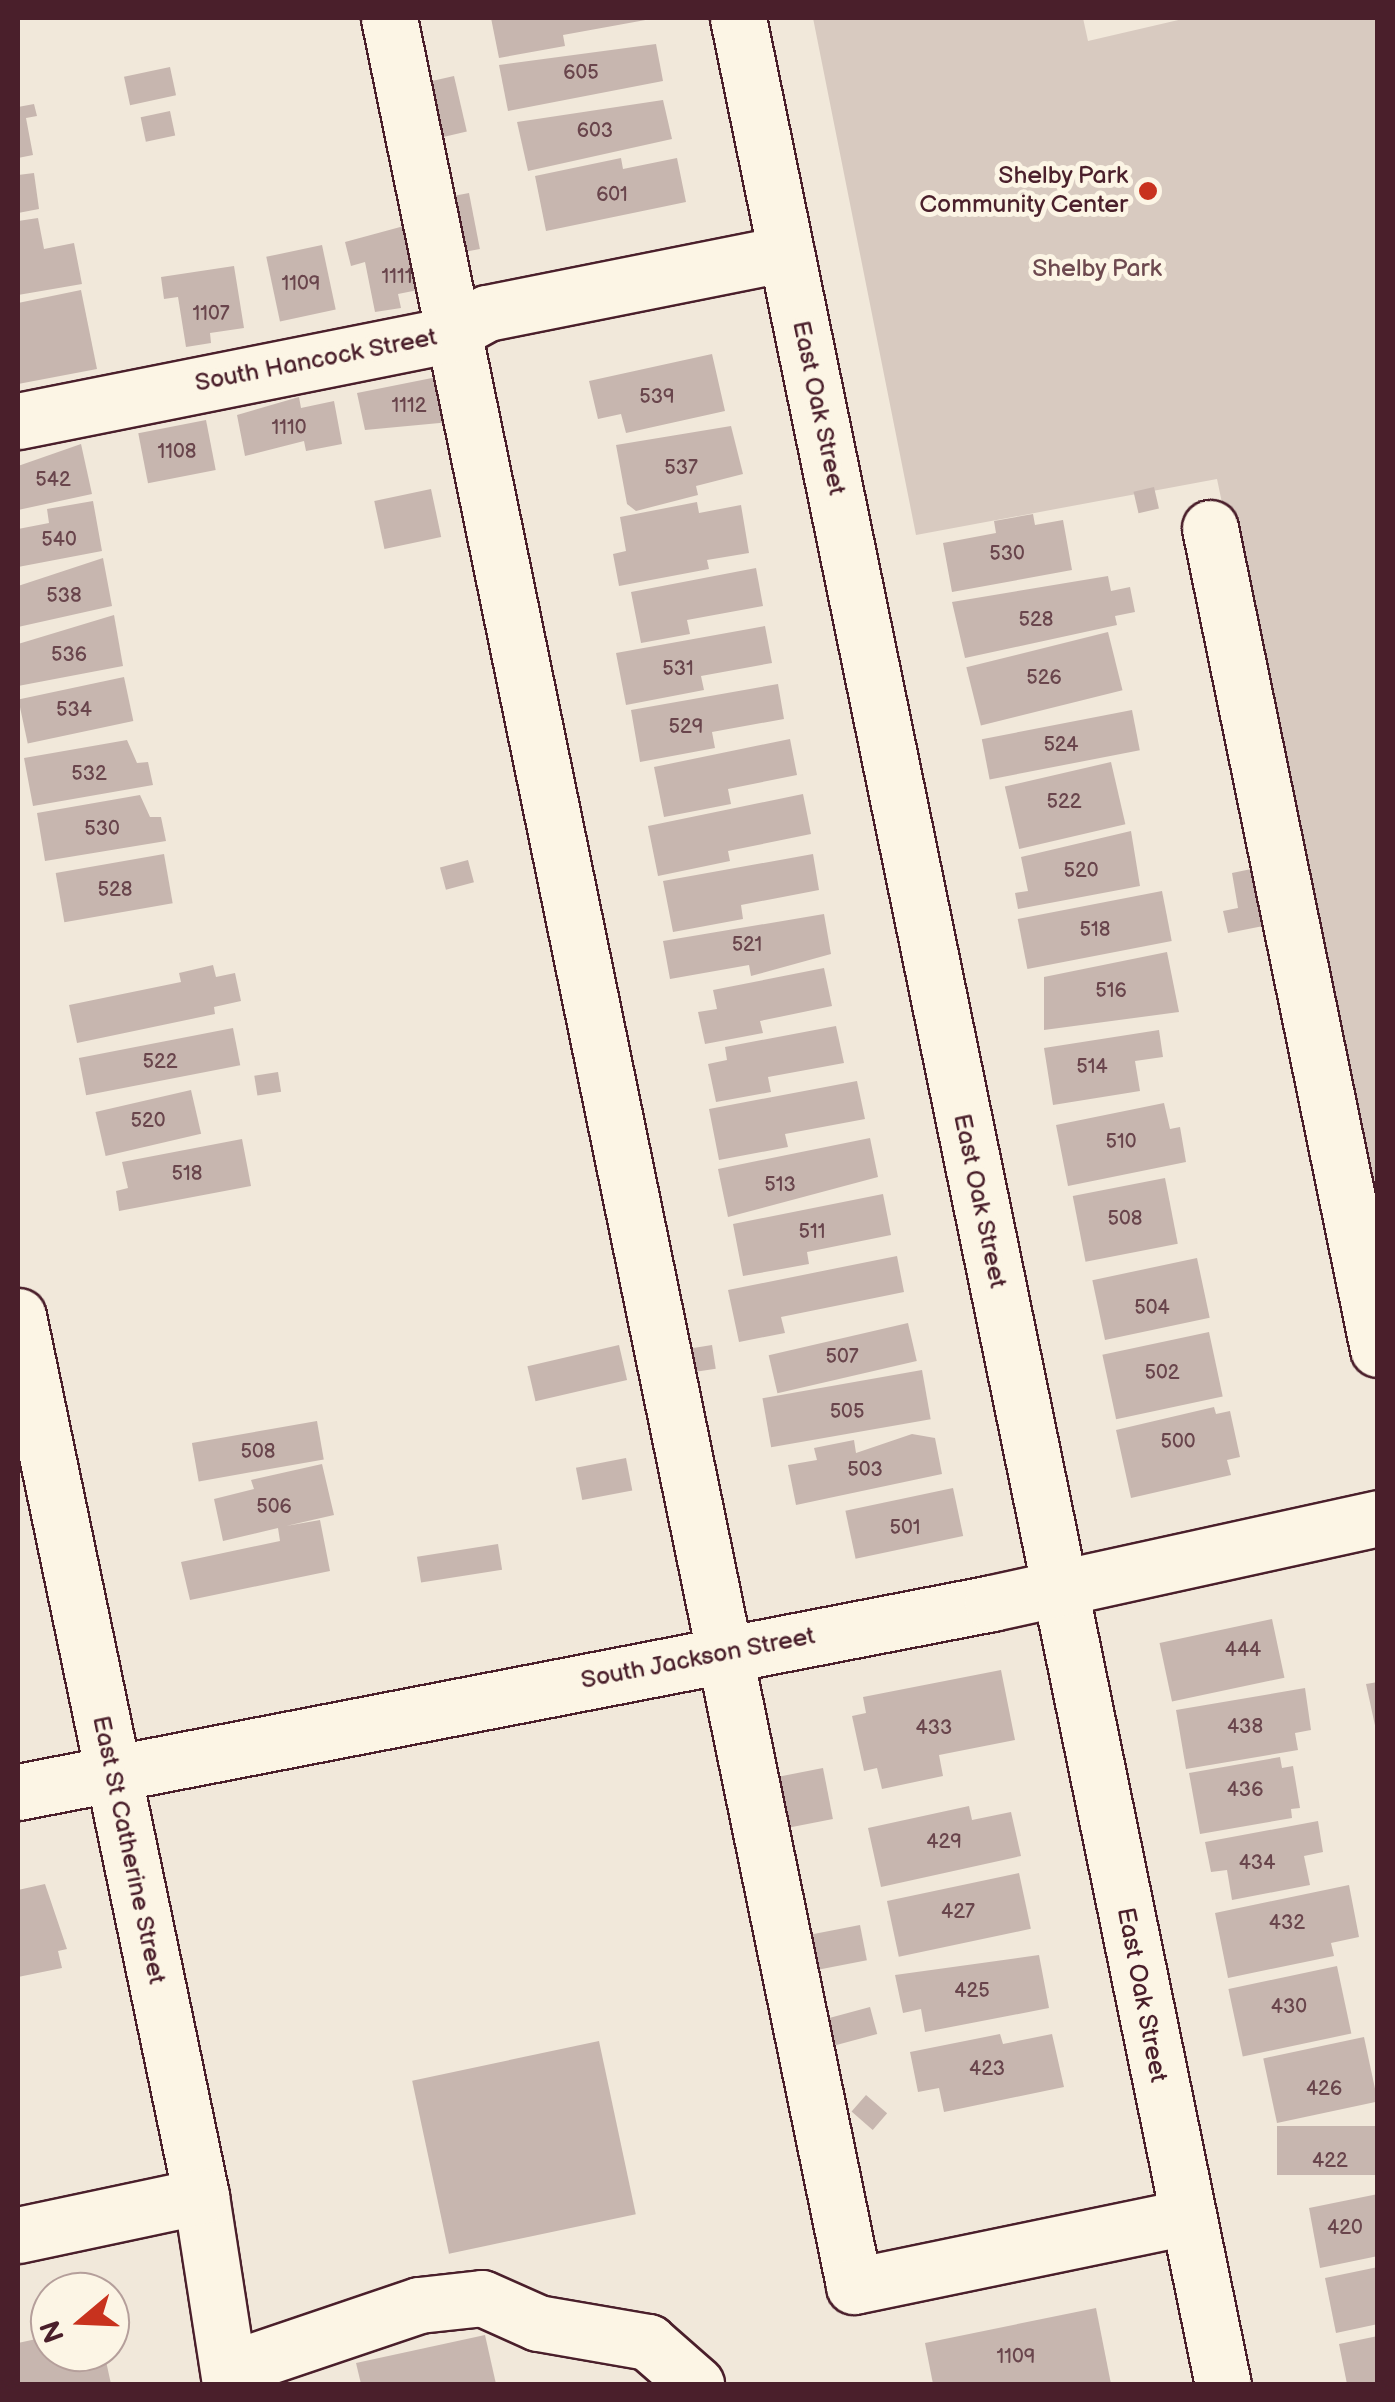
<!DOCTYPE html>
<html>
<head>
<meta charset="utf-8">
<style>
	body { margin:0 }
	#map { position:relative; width:1395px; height:2402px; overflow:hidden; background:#f1e8da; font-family:"Balsamiq Sans",sans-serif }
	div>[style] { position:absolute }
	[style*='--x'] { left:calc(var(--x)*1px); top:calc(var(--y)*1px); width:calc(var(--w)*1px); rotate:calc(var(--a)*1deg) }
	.green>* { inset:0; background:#d8cac0 }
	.building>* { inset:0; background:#c7b6af; transform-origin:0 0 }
	.roads { filter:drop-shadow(2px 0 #4a1f2b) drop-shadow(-2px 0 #4a1f2b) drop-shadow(0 2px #4a1f2b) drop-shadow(0 -2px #4a1f2b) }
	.minor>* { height:55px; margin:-27.5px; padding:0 27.5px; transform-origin:27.5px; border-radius:27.5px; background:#fcf5e5 }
	.major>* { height:55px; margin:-27.5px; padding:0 27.5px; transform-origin:27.5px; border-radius:27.5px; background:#fcf5e5 }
	.dots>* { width:28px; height:28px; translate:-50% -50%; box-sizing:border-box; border:5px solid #fcf5e5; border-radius:50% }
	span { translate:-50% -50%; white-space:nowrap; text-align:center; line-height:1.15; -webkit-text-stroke:10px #fcf5e5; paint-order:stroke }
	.number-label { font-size:20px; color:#69454c }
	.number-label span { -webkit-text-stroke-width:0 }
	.poi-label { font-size:25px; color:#4a1f2b }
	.right { translate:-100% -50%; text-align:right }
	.park-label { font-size:25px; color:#6e4a50 }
	.street-label { font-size:25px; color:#4a1f2b }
	.frame { position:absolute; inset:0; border:20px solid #4a1f2b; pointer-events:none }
	.north { position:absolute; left:30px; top:2272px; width:100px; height:100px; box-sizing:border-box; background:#fcf5e5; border:2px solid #b59f9b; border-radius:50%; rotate:251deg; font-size:28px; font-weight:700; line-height:40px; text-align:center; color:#4a1f2b }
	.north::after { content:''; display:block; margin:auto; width:35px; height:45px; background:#c8321e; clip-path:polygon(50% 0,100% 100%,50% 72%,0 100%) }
</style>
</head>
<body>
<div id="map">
	<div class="green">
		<div style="clip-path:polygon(813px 18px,1083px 18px,1088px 41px,1187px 18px,1377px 18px,1377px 1239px,1217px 479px,916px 535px)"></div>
	</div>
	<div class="building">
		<div style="clip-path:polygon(491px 18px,651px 18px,651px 19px,563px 35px,565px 46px,499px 58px)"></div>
		<div style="clip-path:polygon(656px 44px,663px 81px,508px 111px,499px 65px)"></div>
		<div style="left:170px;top:67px;width:29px;height:47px;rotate:78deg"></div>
		<div style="left:454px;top:76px;width:57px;height:35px;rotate:77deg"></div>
		<div style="clip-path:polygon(663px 100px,672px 139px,528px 171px,517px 122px)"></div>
		<div style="clip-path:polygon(34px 104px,37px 116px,26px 118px,33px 155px,18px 158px,18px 107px)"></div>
		<div style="left:170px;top:111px;width:25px;height:30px;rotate:78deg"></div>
		<div style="clip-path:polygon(621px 158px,623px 169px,677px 158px,686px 202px,546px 231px,535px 176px)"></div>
		<div style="clip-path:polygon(34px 173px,39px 209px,18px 213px,18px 175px)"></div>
		<div style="left:469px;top:193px;width:57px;height:28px;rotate:79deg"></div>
		<div style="clip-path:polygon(38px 218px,44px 249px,74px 243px,82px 284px,18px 295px,18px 221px)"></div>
		<div style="clip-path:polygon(415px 223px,428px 288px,398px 294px,401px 308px,375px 312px,365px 262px,351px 266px,345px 242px)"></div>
		<div style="left:322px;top:245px;width:66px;height:57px;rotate:78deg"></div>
		<div style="clip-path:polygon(234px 266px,244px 328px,210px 333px,211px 343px,186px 347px,178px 297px,164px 299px,161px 277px)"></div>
		<div style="clip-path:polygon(81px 290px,97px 369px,18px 384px,18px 303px)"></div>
		<div style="clip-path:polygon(712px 354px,725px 411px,626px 433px,621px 414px,598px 419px,589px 381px)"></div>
		<div style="clip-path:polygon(452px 374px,461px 421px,365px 430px,357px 393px)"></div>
		<div style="clip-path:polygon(299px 397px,301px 408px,334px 401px,342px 444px,306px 451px,304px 441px,245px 456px,237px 415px)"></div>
		<div style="left:206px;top:420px;width:51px;height:69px;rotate:79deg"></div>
		<div style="clip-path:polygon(731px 426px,743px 474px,696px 486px,698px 495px,636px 511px,627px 504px,616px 445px)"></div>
		<div style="clip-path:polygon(81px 444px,92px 494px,18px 510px,18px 466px)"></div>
		<div style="left:1154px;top:487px;width:22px;height:21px;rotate:77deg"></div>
		<div style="left:431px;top:489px;width:49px;height:58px;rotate:78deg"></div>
		<div style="clip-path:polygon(93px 501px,102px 551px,18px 567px,18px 529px,49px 523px,47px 509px)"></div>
		<div style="clip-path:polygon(697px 502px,699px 513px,741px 505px,749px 553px,707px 560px,709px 569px,619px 586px,613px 554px,626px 551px,620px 517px)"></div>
		<div style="clip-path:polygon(1033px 514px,1035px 525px,1063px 520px,1072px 570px,952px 592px,943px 543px,996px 533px,994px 521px)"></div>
		<div style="clip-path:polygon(103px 558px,112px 606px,18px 627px,18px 586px)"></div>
		<div style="clip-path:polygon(756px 568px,763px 606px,687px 620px,690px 634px,641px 643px,631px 592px)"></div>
		<div style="clip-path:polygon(1108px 576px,1111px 591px,1130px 587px,1135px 612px,1115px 616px,1117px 625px,965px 658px,952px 602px)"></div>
		<div style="clip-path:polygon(114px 615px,123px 666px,18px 686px,18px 644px)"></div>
		<div style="clip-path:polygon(765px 626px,772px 663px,701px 676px,704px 690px,626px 705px,616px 653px)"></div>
		<div style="left:1108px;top:632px;width:60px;height:146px;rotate:76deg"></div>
		<div style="left:124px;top:677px;width:45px;height:108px;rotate:78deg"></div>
		<div style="clip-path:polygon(778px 684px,784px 719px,712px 732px,715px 748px,640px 762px,631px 710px)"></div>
		<div style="left:1132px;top:710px;width:41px;height:153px;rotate:79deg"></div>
		<div style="clip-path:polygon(790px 739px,797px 775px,728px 789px,731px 804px,664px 817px,654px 767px)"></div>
		<div style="clip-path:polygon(127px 740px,137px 763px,148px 762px,153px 785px,33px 806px,24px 758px)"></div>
		<div style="left:1111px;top:762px;width:64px;height:109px;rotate:77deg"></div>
		<div style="clip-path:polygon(803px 794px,811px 834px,728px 851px,730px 861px,658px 876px,648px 826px)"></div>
		<div style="clip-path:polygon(140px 795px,150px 817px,161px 817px,166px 841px,45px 861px,37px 813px)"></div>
		<div style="clip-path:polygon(1131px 831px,1140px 886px,1018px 909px,1015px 893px,1028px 891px,1021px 857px)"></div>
		<div style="left:164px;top:854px;width:50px;height:110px;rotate:80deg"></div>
		<div style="clip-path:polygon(813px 854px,819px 890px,741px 905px,743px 919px,673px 932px,663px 881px)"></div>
		<div style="left:468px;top:860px;width:23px;height:29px;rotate:75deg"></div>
		<div style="clip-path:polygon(1266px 866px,1278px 923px,1228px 933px,1223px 911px,1238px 908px,1232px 873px)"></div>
		<div style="left:1162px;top:891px;width:51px;height:147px;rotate:79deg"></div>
		<div style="clip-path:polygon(824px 914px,831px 954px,751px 976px,749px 965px,670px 979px,663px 941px)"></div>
		<div style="clip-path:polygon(1167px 952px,1179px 1012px,1044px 1030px,1044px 977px)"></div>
		<div style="clip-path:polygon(213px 965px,216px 977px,235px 973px,241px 1001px,214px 1007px,215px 1014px,77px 1043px,69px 1005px,181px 982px,179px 973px)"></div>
		<div style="clip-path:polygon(824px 968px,832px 1006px,760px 1021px,763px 1033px,705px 1044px,698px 1012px,717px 1009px,713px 990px)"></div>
		<div style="clip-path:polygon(836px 1026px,844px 1063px,768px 1077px,771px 1092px,716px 1102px,708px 1064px,727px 1060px,725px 1047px)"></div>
		<div style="left:233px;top:1028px;width:38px;height:157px;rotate:79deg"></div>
		<div style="clip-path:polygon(1159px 1030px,1163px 1057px,1135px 1061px,1140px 1091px,1053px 1105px,1044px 1048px)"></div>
		<div style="left:278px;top:1072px;width:20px;height:24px;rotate:81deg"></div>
		<div style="clip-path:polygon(857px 1081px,865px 1119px,785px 1134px,788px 1147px,719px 1160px,709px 1109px)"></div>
		<div style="left:191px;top:1090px;width:45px;height:98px;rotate:77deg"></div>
		<div style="clip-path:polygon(1164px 1103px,1170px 1129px,1180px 1127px,1186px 1162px,1068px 1186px,1056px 1125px)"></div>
		<div style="clip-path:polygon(870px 1138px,878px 1177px,728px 1217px,718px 1169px)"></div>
		<div style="clip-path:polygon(242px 1139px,251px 1186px,119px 1211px,116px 1191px,128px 1188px,122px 1162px)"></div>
		<div style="left:1165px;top:1178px;width:67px;height:94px;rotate:79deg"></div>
		<div style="clip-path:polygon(883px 1194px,891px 1235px,807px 1252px,809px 1264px,743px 1276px,733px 1224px)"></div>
		<div style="clip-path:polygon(897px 1256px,904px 1292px,781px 1317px,785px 1333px,739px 1342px,728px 1290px)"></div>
		<div style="left:1197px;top:1258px;width:61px;height:107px;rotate:78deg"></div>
		<div style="left:908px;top:1323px;width:39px;height:143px;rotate:77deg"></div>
		<div style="left:1209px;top:1332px;width:66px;height:109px;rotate:78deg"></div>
		<div style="left:619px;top:1345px;width:36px;height:94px;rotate:77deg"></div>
		<div style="left:712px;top:1345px;width:24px;height:25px;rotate:81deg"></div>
		<div style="left:922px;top:1370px;width:50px;height:162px;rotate:80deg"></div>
		<div style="clip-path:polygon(1214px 1407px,1216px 1414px,1230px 1411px,1240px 1457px,1227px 1460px,1231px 1475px,1131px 1498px,1116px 1430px)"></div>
		<div style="left:317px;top:1421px;width:39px;height:127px;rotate:80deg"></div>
		<div style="clip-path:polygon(912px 1434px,935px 1438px,942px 1474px,796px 1505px,788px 1465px,817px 1460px,814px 1448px,854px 1440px,856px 1453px)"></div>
		<div style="left:626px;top:1458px;width:33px;height:51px;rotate:79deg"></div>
		<div style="clip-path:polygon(322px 1464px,334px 1515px,286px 1526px,320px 1520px,330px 1571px,190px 1600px,181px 1562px,280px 1541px,278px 1528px,223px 1541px,214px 1499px,254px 1489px,251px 1480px)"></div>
		<div style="left:953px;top:1488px;width:49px;height:110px;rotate:78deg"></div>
		<div style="left:498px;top:1544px;width:26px;height:82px;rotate:81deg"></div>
		<div style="left:1272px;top:1619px;width:60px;height:115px;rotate:78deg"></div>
		<div style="clip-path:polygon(1001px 1670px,1015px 1740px,939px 1755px,943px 1776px,882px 1789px,877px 1768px,864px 1771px,852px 1716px,866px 1713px,863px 1697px)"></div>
		<div style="clip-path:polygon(1378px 1682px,1378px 1729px,1376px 1730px,1366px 1684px)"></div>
		<div style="clip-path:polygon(1305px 1688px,1311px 1730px,1295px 1733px,1298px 1750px,1186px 1769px,1176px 1710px)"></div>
		<div style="clip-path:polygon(1280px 1757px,1282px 1768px,1293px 1766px,1300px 1808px,1291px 1809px,1292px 1818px,1200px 1834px,1189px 1773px)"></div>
		<div style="left:823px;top:1768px;width:52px;height:52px;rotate:79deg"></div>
		<div style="clip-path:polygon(969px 1806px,972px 1820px,1011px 1812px,1021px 1856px,881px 1887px,868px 1828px)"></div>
		<div style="clip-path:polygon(1318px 1821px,1323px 1852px,1304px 1856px,1310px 1885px,1232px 1900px,1227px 1870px,1211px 1872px,1205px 1842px)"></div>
		<div style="left:1019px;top:1873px;width:57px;height:135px;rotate:78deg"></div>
		<div style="clip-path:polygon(45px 1884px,67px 1949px,58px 1951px,62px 1968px,18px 1977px,18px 1890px)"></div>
		<div style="clip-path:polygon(1349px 1885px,1359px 1937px,1331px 1943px,1334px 1956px,1228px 1978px,1215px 1913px)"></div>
		<div style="left:860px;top:1925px;width:36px;height:55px;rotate:79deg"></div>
		<div style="clip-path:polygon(1039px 1955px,1049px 2008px,925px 2032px,921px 2009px,903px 2013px,895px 1975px)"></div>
		<div style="left:1337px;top:1966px;width:69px;height:111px;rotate:78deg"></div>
		<div style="left:870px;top:2007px;width:28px;height:46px;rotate:75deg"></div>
		<div style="clip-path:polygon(1000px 2034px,1003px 2044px,1052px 2034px,1064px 2087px,944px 2112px,939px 2088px,918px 2092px,910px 2052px)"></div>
		<div style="left:1364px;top:2037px;width:66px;height:103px;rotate:78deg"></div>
		<div style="left:599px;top:2041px;width:177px;height:191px;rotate:78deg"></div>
		<div style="left:866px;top:2095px;width:28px;height:22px;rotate:41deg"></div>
		<div style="left:1378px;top:2126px;width:49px;height:101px;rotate:90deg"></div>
		<div style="clip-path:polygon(1378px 2194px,1378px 2256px,1320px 2268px,1309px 2208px)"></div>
		<div style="clip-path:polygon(1378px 2267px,1378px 2324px,1336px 2333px,1325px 2278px)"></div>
		<div style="clip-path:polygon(1096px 2308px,1111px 2384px,933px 2384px,925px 2343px)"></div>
		<div style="clip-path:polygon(485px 2335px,496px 2384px,361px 2384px,356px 2363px)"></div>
		<div style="clip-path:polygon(50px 2336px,50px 2352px,104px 2352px,111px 2384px,18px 2384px,18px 2343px)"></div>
		<div style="clip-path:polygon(1378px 2336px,1378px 2384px,1347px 2384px,1339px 2344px)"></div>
	</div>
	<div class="roads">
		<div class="minor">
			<div style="--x:389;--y:18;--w:2315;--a:78.41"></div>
			<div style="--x:854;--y:2286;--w:339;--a:-11.7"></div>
			<div style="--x:18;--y:421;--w:435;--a:-11.3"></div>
			<div style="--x:445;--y:336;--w:48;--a:-28.7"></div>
			<div style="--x:487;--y:313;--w:305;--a:-11.3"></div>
			<div style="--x:1210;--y:528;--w:838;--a:78.44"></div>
			<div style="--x:18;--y:1316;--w:899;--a:78.25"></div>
			<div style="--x:201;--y:2196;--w:190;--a:81.2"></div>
			<div style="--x:18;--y:2235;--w:187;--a:-12"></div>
			<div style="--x:230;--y:2369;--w:200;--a:-18.7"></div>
			<div style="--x:419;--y:2305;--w:63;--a:-6.3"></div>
			<div style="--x:482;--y:2298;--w:61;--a:24.1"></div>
			<div style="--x:538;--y:2323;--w:112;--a:9.8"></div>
			<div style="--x:648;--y:2342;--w:64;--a:41.2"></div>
		</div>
		<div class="major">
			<div style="--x:738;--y:18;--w:2415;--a:78.42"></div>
			<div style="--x:18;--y:1792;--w:992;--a:-10.98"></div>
			<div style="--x:992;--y:1603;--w:395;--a:-12.4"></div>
		</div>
	</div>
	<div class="dots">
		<div style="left:1148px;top:191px;background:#c8321e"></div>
	</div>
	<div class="number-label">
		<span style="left:581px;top:73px">605</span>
		<span style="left:595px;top:131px">603</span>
		<span style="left:612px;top:195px">601</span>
		<span style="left:397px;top:277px">1111</span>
		<span style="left:301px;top:284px">1109</span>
		<span style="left:211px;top:314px">1107</span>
		<span style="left:657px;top:397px">539</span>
		<span style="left:409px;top:406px">1112</span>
		<span style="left:289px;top:428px">1110</span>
		<span style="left:177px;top:452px">1108</span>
		<span style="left:681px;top:468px">537</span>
		<span style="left:53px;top:480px">542</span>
		<span style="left:59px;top:540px">540</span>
		<span style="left:1007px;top:554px">530</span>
		<span style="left:64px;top:596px">538</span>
		<span style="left:1036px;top:620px">528</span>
		<span style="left:69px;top:655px">536</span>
		<span style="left:678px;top:669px">531</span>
		<span style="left:1044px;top:678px">526</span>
		<span style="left:74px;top:710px">534</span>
		<span style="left:686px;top:727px">529</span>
		<span style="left:1061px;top:745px">524</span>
		<span style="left:89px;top:774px">532</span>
		<span style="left:1064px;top:802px">522</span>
		<span style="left:102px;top:829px">530</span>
		<span style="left:1081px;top:871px">520</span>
		<span style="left:115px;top:890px">528</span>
		<span style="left:1095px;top:930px">518</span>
		<span style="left:747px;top:945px">521</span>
		<span style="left:1111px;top:991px">516</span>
		<span style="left:160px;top:1062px">522</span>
		<span style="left:1092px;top:1067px">514</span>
		<span style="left:148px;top:1121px">520</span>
		<span style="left:1121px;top:1142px">510</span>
		<span style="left:187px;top:1174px">518</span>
		<span style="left:780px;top:1185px">513</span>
		<span style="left:1125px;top:1219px">508</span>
		<span style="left:812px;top:1232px">511</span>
		<span style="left:1152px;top:1308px">504</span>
		<span style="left:842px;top:1357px">507</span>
		<span style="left:1162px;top:1373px">502</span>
		<span style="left:847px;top:1412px">505</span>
		<span style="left:1178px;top:1442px">500</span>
		<span style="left:258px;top:1452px">508</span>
		<span style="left:865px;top:1470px">503</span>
		<span style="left:274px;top:1507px">506</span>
		<span style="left:905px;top:1528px">501</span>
		<span style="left:1243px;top:1650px">444</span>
		<span style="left:1245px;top:1727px">438</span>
		<span style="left:934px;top:1728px">433</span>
		<span style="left:1245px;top:1790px">436</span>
		<span style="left:944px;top:1842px">429</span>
		<span style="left:1257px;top:1863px">434</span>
		<span style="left:958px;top:1912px">427</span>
		<span style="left:1287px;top:1923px">432</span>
		<span style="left:972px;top:1991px">425</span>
		<span style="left:1289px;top:2007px">430</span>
		<span style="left:987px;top:2069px">423</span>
		<span style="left:1324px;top:2089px">426</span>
		<span style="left:1330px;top:2161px">422</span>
		<span style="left:1345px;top:2228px">420</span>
		<span style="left:1016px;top:2357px">1109</span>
	</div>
	<div class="poi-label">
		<span class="right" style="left:1128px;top:191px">Shelby Park<br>Community Center</span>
	</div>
	<div class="park-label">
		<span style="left:1097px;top:269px">Shelby Park</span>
	</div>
	<div class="street-label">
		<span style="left:316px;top:361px;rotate:-11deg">South Hancock Street</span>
		<span style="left:818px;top:408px;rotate:78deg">East Oak Street</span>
		<span style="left:979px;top:1201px;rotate:78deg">East Oak Street</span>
		<span style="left:698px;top:1659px;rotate:-11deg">South Jackson Street</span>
		<span style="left:128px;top:1850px;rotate:78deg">East St Catherine Street</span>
		<span style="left:1141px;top:1995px;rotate:79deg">East Oak Street</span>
	</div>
	<div class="frame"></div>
	<div class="north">N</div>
</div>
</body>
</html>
